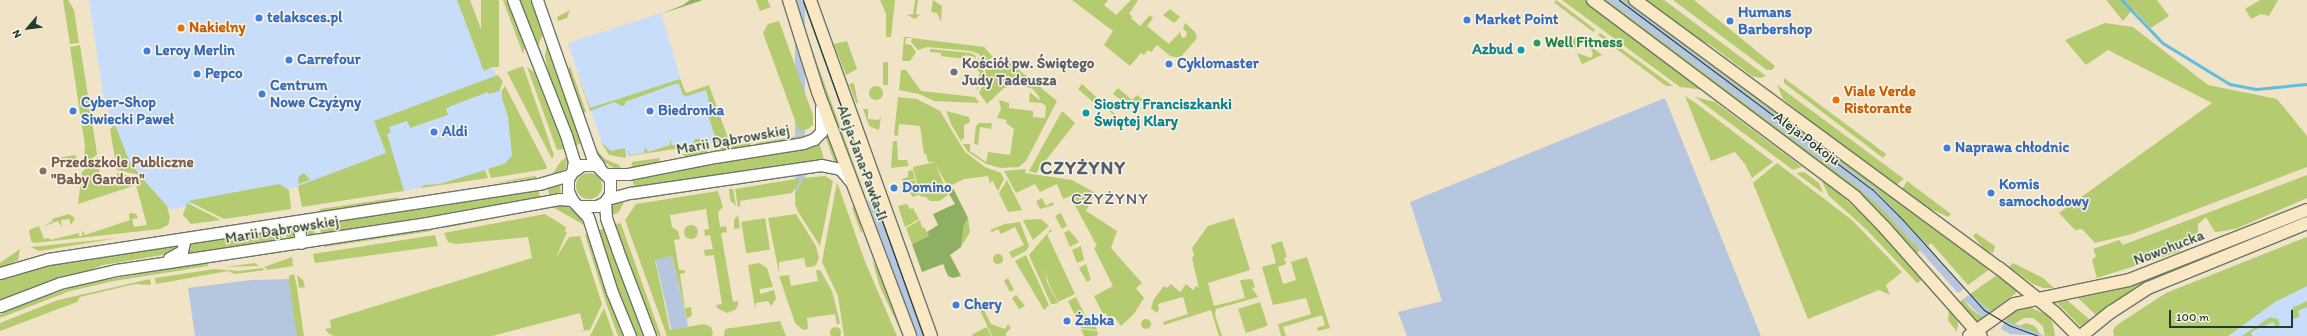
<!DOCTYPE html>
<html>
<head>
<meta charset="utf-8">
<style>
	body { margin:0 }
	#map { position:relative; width:2307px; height:336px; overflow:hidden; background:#f1e3c6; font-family:Itim,sans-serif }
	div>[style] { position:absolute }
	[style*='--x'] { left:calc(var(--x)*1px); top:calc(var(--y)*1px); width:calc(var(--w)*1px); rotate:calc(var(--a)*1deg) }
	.built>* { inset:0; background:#c8ddf9 }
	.industrial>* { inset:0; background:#b6c6de; transform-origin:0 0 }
	.green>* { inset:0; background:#b4cb70; transform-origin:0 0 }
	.round { border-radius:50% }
	.forest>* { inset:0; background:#8faf62 }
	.stream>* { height:2.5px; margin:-1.25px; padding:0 1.25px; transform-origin:1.25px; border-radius:1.25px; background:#62bcdf }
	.roads { filter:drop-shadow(1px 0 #687767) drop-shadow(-1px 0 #687767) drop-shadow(0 1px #687767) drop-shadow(0 -1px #687767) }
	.tertiary>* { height:11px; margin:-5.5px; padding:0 5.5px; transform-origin:5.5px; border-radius:5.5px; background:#fff }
	.secondary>* { height:12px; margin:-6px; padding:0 6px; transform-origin:6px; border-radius:6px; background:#fae7c3 }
	.tram>* { height:1px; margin:-0.5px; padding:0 0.5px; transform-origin:0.5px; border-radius:0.5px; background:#1f3d34 }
	.dots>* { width:11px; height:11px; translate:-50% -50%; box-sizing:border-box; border:2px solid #fcf5e5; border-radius:50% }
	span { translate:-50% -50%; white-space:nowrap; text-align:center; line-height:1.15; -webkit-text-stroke:3px #fcf5e5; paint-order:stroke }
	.shop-label { font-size:15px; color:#366cbe; font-weight:700 }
	.left { translate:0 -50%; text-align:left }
	.food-label { font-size:15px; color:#c56008; font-weight:700 }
	.leisure-label { font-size:15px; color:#27864d; font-weight:700 }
	.culture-label { font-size:15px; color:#0d838f; font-weight:700 }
	.right { translate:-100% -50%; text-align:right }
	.worship-label { font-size:15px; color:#5b616d; font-weight:700 }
	.street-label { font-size:15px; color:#1f3d34 }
	.education-label { font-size:15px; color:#785e54; font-weight:700 }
	.quarter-label { font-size:17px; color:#505f72; letter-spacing:1px }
	.district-label { font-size:19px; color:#505f72; font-weight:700; letter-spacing:1px }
	.north { position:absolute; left:8px; top:8px; width:40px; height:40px; -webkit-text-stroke:3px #fcf5e5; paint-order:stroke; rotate:242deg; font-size:11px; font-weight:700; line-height:16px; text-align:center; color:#1f3d34 }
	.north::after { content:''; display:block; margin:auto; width:14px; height:18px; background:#1f3d34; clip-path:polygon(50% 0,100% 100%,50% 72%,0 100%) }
	.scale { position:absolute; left:2169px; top:310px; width:124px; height:18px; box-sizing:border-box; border:2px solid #1f3d34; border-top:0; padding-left:5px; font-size:12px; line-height:14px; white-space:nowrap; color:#1f3d34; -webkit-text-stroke:3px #fcf5e5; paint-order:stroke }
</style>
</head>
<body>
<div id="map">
	<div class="built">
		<div style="clip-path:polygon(89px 0,470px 0,510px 116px,514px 154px,512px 163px,443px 184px,402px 191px,303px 186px,165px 210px,129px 163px,122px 151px,103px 94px)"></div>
		<div style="clip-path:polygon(661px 13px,685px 94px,707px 87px,724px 141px,616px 157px,603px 146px,568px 43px)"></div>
		<div style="clip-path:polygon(2307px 237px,2307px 336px,2114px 336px,2113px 330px,2117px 325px,2166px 293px)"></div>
	</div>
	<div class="industrial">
		<div style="left:795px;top:0;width:10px;height:207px"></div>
		<div style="clip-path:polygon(1607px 0,1623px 0,1873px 187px,1905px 218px,1964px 289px,1958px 293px,1897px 225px,1856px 186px)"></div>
		<div style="clip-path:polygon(1665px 98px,1761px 336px,1407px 336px,1398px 312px,1442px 301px,1410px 202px)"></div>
		<div style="left:875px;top:198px;width:147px;height:8px;rotate:70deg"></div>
		<div style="left:672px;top:256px;width:72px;height:17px;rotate:77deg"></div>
		<div style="clip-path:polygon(290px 279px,298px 336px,195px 336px,188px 288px,251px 280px)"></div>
		<div style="clip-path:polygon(1970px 294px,1991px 311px,1983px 318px,1963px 299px)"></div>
		<div style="clip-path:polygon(2005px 320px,2030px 329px,2045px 336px,2010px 334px,2001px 329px)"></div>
	</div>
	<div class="green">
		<div style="clip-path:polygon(63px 0,68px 0,74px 10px,79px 43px,70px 44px)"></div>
		<div style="clip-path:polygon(457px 0,470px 0,493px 61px,490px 68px,484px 71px)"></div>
		<div style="left:481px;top:0;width:18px;height:67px"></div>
		<div style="clip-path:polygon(503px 0,507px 0,525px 47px,523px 54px)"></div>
		<div style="clip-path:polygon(518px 0,531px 0,543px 34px,537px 48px)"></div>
		<div style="clip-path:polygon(756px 0,767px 0,771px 7px,760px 11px)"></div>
		<div style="clip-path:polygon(794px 0,865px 195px,862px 197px,823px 87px)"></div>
		<div style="clip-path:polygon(880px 0,895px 0,891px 37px,886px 37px,886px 14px)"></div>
		<div style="clip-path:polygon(915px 0,918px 0,916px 14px,920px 15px,915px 19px,907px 15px,913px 14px)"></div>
		<div style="clip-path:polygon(933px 0,942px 6px,941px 22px,937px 13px,931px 12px)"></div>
		<div style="clip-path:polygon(1072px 0,1108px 0,1104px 5px,1116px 15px,1131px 0,1138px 0,1129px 14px,1132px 16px,1131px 18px,1140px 26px,1150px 15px,1153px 18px,1147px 26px,1169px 44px,1180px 32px,1182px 38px,1186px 37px,1187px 32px,1183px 29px,1185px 23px,1195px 32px,1197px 38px,1180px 58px,1170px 56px,1157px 45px,1151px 52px,1148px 50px,1144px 55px,1141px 53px,1130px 66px,1104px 45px,1113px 31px)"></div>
		<div style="left:1556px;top:0;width:49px;height:3px;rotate:37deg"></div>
		<div style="clip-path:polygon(1562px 0,1585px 0,1705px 90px,1680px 87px)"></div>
		<div style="clip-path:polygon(1601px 0,1607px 0,1856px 186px,1881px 208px,1920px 250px,1917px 253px,1878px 210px,1843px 180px)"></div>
		<div style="clip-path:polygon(1623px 0,1628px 0,1990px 269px,1968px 285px,1931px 243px,1928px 246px,1873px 187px)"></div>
		<div style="clip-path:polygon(1643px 0,1664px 0,1766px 76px,1760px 78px,1752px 76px,1709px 44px,1698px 40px)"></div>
		<div style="clip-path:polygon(1673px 0,1694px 0,1775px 66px,1772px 70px,1767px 70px)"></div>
		<div style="clip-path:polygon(2106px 0,2157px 0,2169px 16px,2151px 28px,2133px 9px,2123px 21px)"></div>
		<div style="clip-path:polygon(2260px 0,2278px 0,2269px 16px,2261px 14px,2251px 19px,2245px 9px)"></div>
		<div style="clip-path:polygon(1170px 9px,1180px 17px,1174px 23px,1163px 15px)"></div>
		<div style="clip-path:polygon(570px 10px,567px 18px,558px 21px,557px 17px)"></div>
		<div style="clip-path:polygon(779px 21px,813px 115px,813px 125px,808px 129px,799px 131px,763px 33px,768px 24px)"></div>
		<div style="clip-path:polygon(2105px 23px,2133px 27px,2208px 85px,2277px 99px,2307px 136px,2307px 167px,2132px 234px,2095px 243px,2082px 229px,2075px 230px,2059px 213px,2212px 103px,2108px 50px,2086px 65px,2065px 40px)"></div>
		<div style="clip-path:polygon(1600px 33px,1673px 86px,1666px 86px,1598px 35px)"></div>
		<div style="clip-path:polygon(1577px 36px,1586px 42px,1579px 42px,1575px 49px,1571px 40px)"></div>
		<div style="clip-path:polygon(904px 37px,984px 47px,993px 57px,985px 63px,979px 54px,971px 51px,927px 47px,918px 50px,911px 42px,912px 38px,906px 37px,905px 44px,911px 45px,916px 52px,910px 61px,902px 61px)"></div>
		<div style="clip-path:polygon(847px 41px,857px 69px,846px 75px,834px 44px)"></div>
		<div style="clip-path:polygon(547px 44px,581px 143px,575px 146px,550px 83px,545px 55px)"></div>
		<div style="clip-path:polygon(80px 45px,97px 154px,83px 168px,85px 146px,70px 47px)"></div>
		<div style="clip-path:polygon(1589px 45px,1602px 55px,1582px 64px,1577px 53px,1591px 58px,1593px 54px)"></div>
		<div style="clip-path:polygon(930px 49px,971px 53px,976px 56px,975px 64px,975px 57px,965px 55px,964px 59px,941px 56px,941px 53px,930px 52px)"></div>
		<div style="clip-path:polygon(978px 57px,984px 73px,977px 91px,977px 80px,980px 73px,977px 69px)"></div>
		<div style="clip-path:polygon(1003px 57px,1057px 101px,1026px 161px,1019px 167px,1001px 168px,986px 164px,967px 151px,951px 124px,946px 111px,969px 117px,970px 122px,964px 125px,964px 138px,961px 140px,963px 144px,970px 144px,970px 151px,986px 162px,988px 152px,1010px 155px,1014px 129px,1006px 123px,1007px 120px,997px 118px,1001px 109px,999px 100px,1009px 103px,1009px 108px,1033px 111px,1033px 117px,1045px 118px,1046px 106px,1042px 103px,1029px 102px,1030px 92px,1039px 100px,1040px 98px,1033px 89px,1018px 84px,1004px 88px,987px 104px,979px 93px,985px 81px,986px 65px,992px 61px,994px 64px,997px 63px)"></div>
		<div style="left:883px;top:62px;width:5px;height:23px"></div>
		<div style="clip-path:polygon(523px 66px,554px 155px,552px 159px,507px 72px)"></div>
		<div style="clip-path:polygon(570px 66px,585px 109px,586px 113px,583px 112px,568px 70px)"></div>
		<div style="clip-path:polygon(527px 67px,534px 72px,565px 149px,557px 150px)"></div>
		<div style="clip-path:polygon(575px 68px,590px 108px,680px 79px,686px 93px,709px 85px,729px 141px,717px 143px,708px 115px,711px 111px,706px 90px,687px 96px,683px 95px,679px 84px,675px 84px,625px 102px,625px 105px,622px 106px,614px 102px,590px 111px)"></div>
		<div style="clip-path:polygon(901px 70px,906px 70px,921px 91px,975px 97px,979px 103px,934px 101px,919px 94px,899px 90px)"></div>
		<div style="clip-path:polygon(498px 75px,503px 82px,499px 91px,489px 94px,488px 92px,451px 106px,446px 109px,448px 115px,410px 128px,407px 121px,389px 127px,391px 132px,387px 134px,404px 191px,302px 207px,298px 186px,386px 153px,374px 121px)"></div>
		<div style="clip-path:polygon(1784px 78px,1886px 154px,1883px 158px,1784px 83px)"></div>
		<div style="clip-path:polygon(854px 83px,858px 103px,856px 103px,849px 84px)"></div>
		<div style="clip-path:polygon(1082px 84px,1116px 115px,1115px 116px,1104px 106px,1101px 109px,1078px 89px)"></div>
		<div style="clip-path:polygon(1777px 85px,1904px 179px,1894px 187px,1783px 99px)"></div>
		<div class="round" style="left:869px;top:86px;width:14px;height:14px"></div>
		<div style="clip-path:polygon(505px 86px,547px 167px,546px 169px,491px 178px,488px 169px,506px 163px,512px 155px,508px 117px,502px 98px,502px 90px)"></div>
		<div style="clip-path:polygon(1118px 88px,1132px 100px,1137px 95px,1143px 100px,1135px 107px,1129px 106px,1113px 94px)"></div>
		<div style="clip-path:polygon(1685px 96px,1697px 104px,1773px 162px,1752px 178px,1745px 164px,1735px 152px,1711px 161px)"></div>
		<div style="clip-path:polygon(898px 97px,917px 99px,940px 111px,965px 152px,985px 167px,1001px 173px,1004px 179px,998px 191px,992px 180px,990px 184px,988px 176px,964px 179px,948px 187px,936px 165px,948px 195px,939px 201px,930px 201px,926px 197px,920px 196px,913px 167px,935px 162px,928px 162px,926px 154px,924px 154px,920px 126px,899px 124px,898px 136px,894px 135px)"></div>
		<div style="clip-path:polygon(1695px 97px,1715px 102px,1802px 167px,1793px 170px)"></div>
		<div style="clip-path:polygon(863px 109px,868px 109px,868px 119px,879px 120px,881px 116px,879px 130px,869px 126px)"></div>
		<div style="clip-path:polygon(1062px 111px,1075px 123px,1036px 173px,1029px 171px)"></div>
		<div style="clip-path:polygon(979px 123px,992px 123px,991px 129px,980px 127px,978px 145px,974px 144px,976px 126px)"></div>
		<div style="clip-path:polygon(113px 126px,116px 127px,130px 163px,140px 175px,117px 170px,110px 129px)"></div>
		<div style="clip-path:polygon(827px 132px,839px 163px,834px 161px,825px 136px)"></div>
		<div style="clip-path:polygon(800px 136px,810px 137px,758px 145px,756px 143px)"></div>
		<div style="clip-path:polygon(670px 139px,672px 145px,692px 145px,695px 139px,704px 139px,708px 144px,629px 156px,629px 150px,630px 155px,644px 153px,645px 147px,648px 152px,670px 145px)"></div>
		<div style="clip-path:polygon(893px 141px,897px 141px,898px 160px,907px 160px,909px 166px,891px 168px)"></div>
		<div style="clip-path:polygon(601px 142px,611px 151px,625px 148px,626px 158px,609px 155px)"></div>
		<div style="clip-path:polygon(819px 142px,824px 159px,634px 187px,632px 178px,699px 164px,806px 147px)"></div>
		<div style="clip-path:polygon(751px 143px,750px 146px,722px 150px,719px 148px)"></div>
		<div style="clip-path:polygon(595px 148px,605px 159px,619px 165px,622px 170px,615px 169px,601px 160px)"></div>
		<div style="clip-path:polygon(708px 150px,705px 153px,686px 157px,682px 154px)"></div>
		<div style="clip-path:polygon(75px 155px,78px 161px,59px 163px,58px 158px)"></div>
		<div style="clip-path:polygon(97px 157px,102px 186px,119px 184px,117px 173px,143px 179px,167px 206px,170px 218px,168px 225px,160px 229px,34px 243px,31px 241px,29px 230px,39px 226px,44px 239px,49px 238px,50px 240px,79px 233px,79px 236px,82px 236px,82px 230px,85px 235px,130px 220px,129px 214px,131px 213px,136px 214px,138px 218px,132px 219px,134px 227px,147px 225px,136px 185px,78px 204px,82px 172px)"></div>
		<div style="clip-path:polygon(567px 157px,566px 169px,551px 176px,561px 161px)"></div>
		<div style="clip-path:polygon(660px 158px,658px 164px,631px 169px,632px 162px)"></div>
		<div style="clip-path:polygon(1777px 163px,1852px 220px,1902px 272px,1886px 285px,1890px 295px,1879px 290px,1808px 319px,1753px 183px)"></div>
		<div style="clip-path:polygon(820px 169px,828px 171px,730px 186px,732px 182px)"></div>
		<div style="clip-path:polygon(1026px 169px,1025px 173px,1072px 180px,1095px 193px,1086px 211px,1117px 231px,1111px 248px,1142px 283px,1136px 288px,1144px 298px,1133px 315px,1121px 326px,1114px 316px,1108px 318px,1106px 313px,1103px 314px,1094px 296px,1113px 286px,1094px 248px,1097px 246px,1070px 196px,1063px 199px,1057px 184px,1040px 192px,1035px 184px,1016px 193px,1004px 171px)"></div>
		<div style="clip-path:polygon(485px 170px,488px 178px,421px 188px,424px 185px,440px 184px)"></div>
		<div style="clip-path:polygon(913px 170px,915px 179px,902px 181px,902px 179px,908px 177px,908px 171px)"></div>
		<div style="clip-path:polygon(1804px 172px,1819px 183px,1823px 193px,1796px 173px)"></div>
		<div style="clip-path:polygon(304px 173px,310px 180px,298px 184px,299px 176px)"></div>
		<div class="round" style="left:576px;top:173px;width:26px;height:26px"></div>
		<div style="clip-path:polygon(2307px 175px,2307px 198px,2238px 228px,2224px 231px,2215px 232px,2206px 217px,2198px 224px,2198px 239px,2178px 252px,2097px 278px,2092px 260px,2096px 256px,2093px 249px,2119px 240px,2123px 245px)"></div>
		<div style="clip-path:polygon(535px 176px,537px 178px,488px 184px)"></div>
		<div style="clip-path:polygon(825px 176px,833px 181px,820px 246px,797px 210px,795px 194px,804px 178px)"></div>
		<div style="clip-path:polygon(802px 178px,792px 193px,740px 201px,740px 206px,738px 207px,735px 189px)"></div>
		<div style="clip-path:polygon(915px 180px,919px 195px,912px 197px,911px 193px,908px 194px,904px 182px)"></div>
		<div style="clip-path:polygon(1007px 180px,1022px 210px,1008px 212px,999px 193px)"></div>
		<div style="clip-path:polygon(1907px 181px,1951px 214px,1948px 217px,1918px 203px,1901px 191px)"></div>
		<div style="clip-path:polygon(837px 182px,864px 259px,897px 336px,844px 336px,838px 296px,822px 262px)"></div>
		<div style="clip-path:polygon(1822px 182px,1830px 185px,1868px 220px,1922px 280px,1917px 283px,1867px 230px,1829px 196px)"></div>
		<div style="clip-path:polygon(279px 184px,289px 190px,291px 209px,224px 219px,188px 201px)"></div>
		<div style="left:560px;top:185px;width:9px;height:12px;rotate:84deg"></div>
		<div style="clip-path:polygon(714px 185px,716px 187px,636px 200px,635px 197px)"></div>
		<div style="clip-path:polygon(538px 188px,540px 197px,321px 235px,319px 222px)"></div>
		<div style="clip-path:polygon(729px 189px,733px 189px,736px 206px,730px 200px)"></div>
		<div style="clip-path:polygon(718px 191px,723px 207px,718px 212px,720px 227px,726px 226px,727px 232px,721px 233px,733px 302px,738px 301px,738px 306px,735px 310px,727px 313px,717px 308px,716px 305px,722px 304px,714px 255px,705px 256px,704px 250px,713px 249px,710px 235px,705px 236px,704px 230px,709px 229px,706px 209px,670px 215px,672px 227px,678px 231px,680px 239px,674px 240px,679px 270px,685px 270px,685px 273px,680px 274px,685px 308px,691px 307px,692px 315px,687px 319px,672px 256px,655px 260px,670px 330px,704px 324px,711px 327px,713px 333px,712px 336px,667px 336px,625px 220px,636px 204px)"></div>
		<div style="clip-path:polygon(401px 197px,395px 200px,320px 212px,320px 209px)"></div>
		<div style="clip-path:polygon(626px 198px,619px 212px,611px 216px,613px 204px)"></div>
		<div style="clip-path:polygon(1042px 198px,1046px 206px,1052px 202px,1054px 205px,1040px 209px,1036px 201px)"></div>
		<div style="clip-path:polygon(187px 203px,221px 220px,191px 224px,183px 215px)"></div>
		<div style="clip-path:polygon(560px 204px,567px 206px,578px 214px,584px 225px,551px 206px)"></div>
		<div style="clip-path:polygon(907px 204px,910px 209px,913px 208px,919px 219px,905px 227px,898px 206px)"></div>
		<div style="clip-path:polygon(856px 205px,862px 232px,861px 233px,852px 208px)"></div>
		<div style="clip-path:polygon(542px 207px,540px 209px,445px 228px,448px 224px)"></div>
		<div style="clip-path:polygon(1061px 213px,1067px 226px,1062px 229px,1055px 216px)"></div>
		<div style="clip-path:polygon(69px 214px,75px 218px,71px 225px,69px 219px,61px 220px,62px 227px,58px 221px,42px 227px,53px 221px,52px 219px)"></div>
		<div style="clip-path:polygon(545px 214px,566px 227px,565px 232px,567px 232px,556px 258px,569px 237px,580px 236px,602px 304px,590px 330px,575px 332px,584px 330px,580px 313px,492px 336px,329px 336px,335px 335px,329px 334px,325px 329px,331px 328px,330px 320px,532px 258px,528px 237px,456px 244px,448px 242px,444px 233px)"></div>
		<div style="clip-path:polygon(796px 214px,816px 246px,819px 258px,816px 265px,811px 267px,806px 267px,804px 258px,779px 262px,779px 273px,768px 218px)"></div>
		<div style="clip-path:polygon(738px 215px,740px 228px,734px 229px,734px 220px)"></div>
		<div style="left:765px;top:218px;width:32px;height:24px;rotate:81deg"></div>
		<div style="clip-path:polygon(968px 218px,970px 232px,961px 247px,964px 225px)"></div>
		<div style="clip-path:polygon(1234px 218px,1250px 270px,1208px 283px,1214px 306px,1245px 298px,1240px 280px,1252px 279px,1255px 287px,1252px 288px,1258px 297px,1216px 309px,1215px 315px,1222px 336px,1219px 336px,1211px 310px,1164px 325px,1163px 322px,1188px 314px,1183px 297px,1158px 304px,1159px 309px,1157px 313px,1151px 308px,1154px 299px,1164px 286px,1167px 288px,1171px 284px,1180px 292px,1186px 284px,1193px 290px,1196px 286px,1199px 288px,1192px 258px,1194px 255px,1192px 248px,1208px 226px)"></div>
		<div style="clip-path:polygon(1041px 219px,1049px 226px,1033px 240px,1023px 220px)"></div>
		<div style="clip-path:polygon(920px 220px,922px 228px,924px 227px,929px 236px,912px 244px,906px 228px)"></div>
		<div style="clip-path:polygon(1020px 222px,1029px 246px,1026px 251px,1012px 258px,1009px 252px,1024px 245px,1015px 227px,1001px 234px,998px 229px,992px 232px,990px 230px,1005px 224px)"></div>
		<div style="clip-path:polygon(314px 223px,315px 236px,309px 236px,305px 227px)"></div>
		<div style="clip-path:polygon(619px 223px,621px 224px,661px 336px,658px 336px,624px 252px,614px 225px)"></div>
		<div class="round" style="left:684px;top:225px;width:14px;height:14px"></div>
		<div style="clip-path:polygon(285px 227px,295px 230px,293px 239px,287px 240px)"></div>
		<div style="clip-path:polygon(280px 228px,282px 241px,183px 255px,189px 243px)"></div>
		<div style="clip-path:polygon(428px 228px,432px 231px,324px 247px,324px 244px)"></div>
		<div style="clip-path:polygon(604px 228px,622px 278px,647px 336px,633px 336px,598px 231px)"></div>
		<div style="clip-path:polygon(1051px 229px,1052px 231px,1047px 234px,1075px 294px,1058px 302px,1048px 282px,1045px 268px,1047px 282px,1058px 303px,1054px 304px,1051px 304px,1029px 255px)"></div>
		<div style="clip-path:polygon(1069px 230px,1079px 242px,1070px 247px,1064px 233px)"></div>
		<div style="clip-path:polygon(1976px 233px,1995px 246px,1993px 253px,1985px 250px,1973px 236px)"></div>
		<div style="clip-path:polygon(587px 234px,612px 307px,623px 336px,618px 336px,606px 303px,585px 235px)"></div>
		<div style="clip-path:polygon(435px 235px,438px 246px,315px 263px,313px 254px)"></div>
		<div style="clip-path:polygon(2307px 237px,2307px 286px,2275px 302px,2228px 336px,2114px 336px,2113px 330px,2117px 325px,2166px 293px)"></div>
		<div style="clip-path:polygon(118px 238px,39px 251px,31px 247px)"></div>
		<div style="clip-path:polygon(1282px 241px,1287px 257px,1284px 258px,1286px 264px,1278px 267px,1283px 284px,1296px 280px,1291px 262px,1307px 257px,1330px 328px,1318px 331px,1317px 328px,1325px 325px,1322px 315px,1283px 327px,1286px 336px,1281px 336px,1278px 324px,1311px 314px,1306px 298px,1273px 305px,1262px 267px,1276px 263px,1271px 245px)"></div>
		<div style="clip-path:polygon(179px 244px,168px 254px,103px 265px,0 304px,0 280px,10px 275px,47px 264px)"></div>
		<div style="clip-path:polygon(1081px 246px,1084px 260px,1077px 263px,1072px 250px)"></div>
		<div style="clip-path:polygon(20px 249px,18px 260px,0 268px,0 263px)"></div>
		<div class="round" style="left:993px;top:254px;width:10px;height:10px"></div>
		<div style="clip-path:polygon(1026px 255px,1049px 305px,1044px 310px,1015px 261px)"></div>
		<div style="clip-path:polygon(292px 257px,293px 266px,268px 270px,264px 267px)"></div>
		<div style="clip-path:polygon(872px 260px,880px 273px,905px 336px,903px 336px,880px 287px)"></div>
		<div style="clip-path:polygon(207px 262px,208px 266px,114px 281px,70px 291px,0 318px,0 314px,23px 304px,82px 284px)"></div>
		<div style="clip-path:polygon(255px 263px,259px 266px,226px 267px)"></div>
		<div style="clip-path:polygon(759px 263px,767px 268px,773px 287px,760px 289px,760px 294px,774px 290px,776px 299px,771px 306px,768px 301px,756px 303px,755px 308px,748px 265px)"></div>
		<div style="clip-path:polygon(2013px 263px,2043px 278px,2054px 288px,2043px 288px,2033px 284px,2009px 267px)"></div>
		<div style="clip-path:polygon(1086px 264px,1091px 280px,1087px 282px,1079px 268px)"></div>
		<div style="clip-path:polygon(262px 268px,265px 270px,235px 274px,228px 271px,156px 284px,155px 278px,215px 269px,238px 271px)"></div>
		<div style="clip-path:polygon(816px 270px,820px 270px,832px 291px,840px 323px,837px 325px,835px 314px,807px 318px,808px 329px,803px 330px,795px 323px,779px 276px,789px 275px,791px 286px,818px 281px)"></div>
		<div style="clip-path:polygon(294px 274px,297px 288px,304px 336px,297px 336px,289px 283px,289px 276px)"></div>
		<div style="clip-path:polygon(297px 275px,303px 280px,305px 287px,299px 288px)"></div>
		<div style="clip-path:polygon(1997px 275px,2019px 291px,1991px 311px,1970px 294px)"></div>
		<div style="clip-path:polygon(1008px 278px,1014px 290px,1010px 292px,1004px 281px)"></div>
		<div style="clip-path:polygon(150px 279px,151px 285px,135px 284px,80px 297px,77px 302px,0 331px,0 323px,58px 300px)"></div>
		<div style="clip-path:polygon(2153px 279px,2096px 315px,2078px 298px,2117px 290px)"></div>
		<div style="clip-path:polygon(1016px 295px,1025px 306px,1019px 309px,1012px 298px)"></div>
		<div style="clip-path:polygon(1076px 297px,1091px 327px,1095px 325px,1097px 330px,1081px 328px,1068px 301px)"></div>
		<div style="clip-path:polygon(1963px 299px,1970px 308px,1983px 318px,1977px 322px,1960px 302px)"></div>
		<div style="clip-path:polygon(2067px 300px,2090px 320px,2081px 327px,2056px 302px)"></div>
		<div style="clip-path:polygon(2307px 301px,2307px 307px,2298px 311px,2300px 317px,2291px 319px,2292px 308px)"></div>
		<div style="clip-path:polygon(980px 302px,991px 324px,1005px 329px,1008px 324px,1011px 328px,1006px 333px,1006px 336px,992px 336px,977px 304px)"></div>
		<div style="left:1260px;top:302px;width:25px;height:23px;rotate:72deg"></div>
		<div style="clip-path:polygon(2029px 307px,2048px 315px,2053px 324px,2055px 336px,2045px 336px,2043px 326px,2033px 318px,2024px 318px,2014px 324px,2005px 320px,2015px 310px)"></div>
		<div style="clip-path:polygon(604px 308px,614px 336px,590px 336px)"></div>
		<div style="clip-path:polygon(1949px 311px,1958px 322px,1957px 332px,1948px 320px)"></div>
		<div style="clip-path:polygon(2270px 317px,2278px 319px,2280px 325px,2276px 327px,2273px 322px,2251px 332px,2252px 336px,2242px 336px)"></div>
		<div class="round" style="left:1141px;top:319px;width:10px;height:10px"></div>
		<div style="clip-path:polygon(780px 321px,786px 336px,724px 336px,725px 329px)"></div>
		<div style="clip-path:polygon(2026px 323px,2035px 326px,2040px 334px,2019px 326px)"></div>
		<div class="round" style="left:829.5px;top:326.5px;width:11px;height:11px"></div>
		<div style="clip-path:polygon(987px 327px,991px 336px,972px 336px,973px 334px)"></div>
		<div style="clip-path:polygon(1081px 329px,1097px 331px,1098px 333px,1097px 336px,1084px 336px)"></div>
	</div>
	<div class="forest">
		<div style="clip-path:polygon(690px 0,703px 0,661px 14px,683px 5px)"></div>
		<div style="clip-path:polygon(952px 186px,968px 218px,964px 225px,961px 247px,950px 255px,961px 276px,953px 278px,948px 276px,943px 264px,922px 272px,912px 244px,929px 236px,927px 232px,938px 225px,933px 214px,955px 204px,949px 194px,949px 188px)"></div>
	</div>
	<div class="stream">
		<div style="--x:2122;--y:0;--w:59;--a:46.4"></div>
		<div style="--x:2163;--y:43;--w:79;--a:31.5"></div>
		<div style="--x:2230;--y:84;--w:26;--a:11"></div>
		<div style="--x:2256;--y:89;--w:51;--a:-5.6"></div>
	</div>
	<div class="roads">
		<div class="tertiary">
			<div style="--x:513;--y:0;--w:145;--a:68.6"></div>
			<div style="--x:566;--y:135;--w:27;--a:73"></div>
			<div style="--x:574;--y:161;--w:11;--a:100"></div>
			<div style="--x:537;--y:0;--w:166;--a:70.7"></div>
			<div style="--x:592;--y:157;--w:11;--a:52"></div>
			<div style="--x:607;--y:174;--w:21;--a:0"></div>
			<div style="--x:628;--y:174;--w:89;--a:-11.1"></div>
			<div style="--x:715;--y:157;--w:89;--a:-9"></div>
			<div style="--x:803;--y:143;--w:12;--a:-20"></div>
			<div style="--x:814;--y:139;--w:10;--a:-45"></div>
			<div style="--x:821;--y:132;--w:24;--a:-90"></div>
			<div style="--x:607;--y:199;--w:24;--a:-15"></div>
			<div style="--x:630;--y:193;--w:193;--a:-8.3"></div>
			<div style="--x:821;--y:165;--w:19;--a:12"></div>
			<div style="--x:840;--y:169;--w:17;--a:50"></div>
			<div style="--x:605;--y:202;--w:16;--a:86"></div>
			<div style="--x:606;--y:218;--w:33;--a:70"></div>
			<div style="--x:617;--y:249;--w:93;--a:69.2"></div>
			<div style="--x:579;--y:206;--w:18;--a:0"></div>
			<div style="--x:597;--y:206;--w:9;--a:-27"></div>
			<div style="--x:605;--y:202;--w:9;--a:-58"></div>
			<div style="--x:610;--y:194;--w:15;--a:-90"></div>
			<div style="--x:610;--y:179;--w:20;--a:-135"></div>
			<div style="--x:596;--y:165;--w:14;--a:180"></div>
			<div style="--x:582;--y:165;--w:12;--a:145"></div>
			<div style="--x:572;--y:172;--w:8;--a:120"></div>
			<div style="--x:568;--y:179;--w:12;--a:90"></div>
			<div style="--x:568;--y:191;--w:10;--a:66"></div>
			<div style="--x:572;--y:200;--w:23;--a:47"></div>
			<div style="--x:588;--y:217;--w:79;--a:72.3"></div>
			<div style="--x:612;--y:292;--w:48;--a:67.8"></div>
			<div style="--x:298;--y:221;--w:22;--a:82"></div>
			<div style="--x:169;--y:258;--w:15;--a:-28"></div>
			<div style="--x:182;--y:251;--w:13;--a:-77"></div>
			<div style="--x:0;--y:273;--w:50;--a:-16.3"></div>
			<div style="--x:48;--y:259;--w:500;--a:-8.7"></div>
			<div style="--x:542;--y:183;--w:29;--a:-16"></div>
			<div style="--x:0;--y:306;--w:64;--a:-21"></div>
			<div style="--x:60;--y:283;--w:57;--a:-13.1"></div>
			<div style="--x:116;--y:270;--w:315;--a:-8.6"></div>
			<div style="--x:427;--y:223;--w:134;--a:-10.3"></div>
			<div style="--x:559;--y:199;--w:13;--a:4"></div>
		</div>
		<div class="secondary">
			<div style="--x:789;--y:0;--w:96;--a:72.5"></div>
			<div style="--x:818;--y:92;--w:261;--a:69.3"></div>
			<div style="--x:810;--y:0;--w:357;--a:70.2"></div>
			<div style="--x:1593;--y:0;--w:328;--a:36.9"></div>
			<div style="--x:1855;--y:197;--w:43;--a:45.9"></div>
			<div style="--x:1885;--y:228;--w:144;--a:48.4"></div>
			<div style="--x:1635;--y:0;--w:452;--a:36.4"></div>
			<div style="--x:1999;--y:268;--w:70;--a:38.7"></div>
			<div style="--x:2054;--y:312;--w:34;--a:45"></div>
			<div style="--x:1969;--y:336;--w:55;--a:-35.4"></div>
			<div style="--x:2014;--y:304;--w:117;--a:-11.8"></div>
			<div style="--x:2129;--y:280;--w:191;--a:-21.5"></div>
			<div style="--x:2081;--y:336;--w:38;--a:-39"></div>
			<div style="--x:2111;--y:312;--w:44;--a:-33"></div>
			<div style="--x:2148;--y:288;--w:172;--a:-22.2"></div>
		</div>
	</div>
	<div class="tram">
		<div style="--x:803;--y:0;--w:357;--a:70.3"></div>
		<div style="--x:1619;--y:0;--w:316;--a:36.8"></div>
		<div style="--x:1872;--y:189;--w:44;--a:45"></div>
		<div style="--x:1903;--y:220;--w:121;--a:48"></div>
		<div style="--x:1984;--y:310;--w:31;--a:31"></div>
		<div style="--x:2011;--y:326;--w:30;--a:20"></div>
	</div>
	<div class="dots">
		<div style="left:259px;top:18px;background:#3f7fe0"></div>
		<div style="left:1467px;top:20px;background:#3f7fe0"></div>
		<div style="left:1730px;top:21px;background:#3f7fe0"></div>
		<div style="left:181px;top:28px;background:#e8710a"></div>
		<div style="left:1537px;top:43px;background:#2e9e5b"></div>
		<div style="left:1521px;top:50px;background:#0f9aa8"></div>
		<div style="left:147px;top:51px;background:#3f7fe0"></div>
		<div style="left:289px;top:60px;background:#3f7fe0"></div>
		<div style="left:1169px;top:64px;background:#3f7fe0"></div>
		<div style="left:954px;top:72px;background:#6b7280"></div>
		<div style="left:197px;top:74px;background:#3f7fe0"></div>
		<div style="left:262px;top:94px;background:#3f7fe0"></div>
		<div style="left:1836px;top:100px;background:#e8710a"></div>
		<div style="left:73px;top:111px;background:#3f7fe0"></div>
		<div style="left:650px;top:111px;background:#3f7fe0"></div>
		<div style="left:1086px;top:113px;background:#0f9aa8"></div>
		<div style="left:434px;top:132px;background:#3f7fe0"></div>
		<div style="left:1947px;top:148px;background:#3f7fe0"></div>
		<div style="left:43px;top:171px;background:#8d6e63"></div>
		<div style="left:894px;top:188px;background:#3f7fe0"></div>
		<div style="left:1991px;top:193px;background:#3f7fe0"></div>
		<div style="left:956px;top:305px;background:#3f7fe0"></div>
		<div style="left:1067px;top:321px;background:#3f7fe0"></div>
	</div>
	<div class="shop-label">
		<span class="left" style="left:1738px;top:21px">Humans<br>Barbershop</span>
		<span class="left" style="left:267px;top:18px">telaksces.pl</span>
		<span class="left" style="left:1475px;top:20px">Market Point</span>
		<span class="left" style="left:155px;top:51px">Leroy Merlin</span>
		<span class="left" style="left:297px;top:60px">Carrefour</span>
		<span class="left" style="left:1177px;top:64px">Cyklomaster</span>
		<span class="left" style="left:205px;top:74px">Pepco</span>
		<span class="left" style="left:270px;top:94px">Centrum<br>Nowe Czyżyny</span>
		<span class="left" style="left:81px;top:111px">Cyber-Shop<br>Siwiecki Paweł</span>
		<span class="left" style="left:658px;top:111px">Biedronka</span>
		<span class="left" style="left:442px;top:132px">Aldi</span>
		<span class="left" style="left:1955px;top:148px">Naprawa chłodnic</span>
		<span class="left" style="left:1999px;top:193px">Komis<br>samochodowy</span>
		<span class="left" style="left:902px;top:188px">Domino</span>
		<span class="left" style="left:964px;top:305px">Chery</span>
		<span class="left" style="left:1075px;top:321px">Żabka</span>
	</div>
	<div class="food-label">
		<span class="left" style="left:189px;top:28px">Nakielny</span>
		<span class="left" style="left:1844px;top:100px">Viale Verde<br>Ristorante</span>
	</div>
	<div class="leisure-label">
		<span class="left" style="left:1545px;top:43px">Well Fitness</span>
	</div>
	<div class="culture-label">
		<span class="right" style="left:1513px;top:50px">Azbud</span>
		<span class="left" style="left:1094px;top:113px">Siostry Franciszkanki<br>Świętej Klary</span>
	</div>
	<div class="worship-label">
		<span class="left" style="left:962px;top:72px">Kościół pw. Świętego<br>Judy Tadeusza</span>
	</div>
	<div class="street-label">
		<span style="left:1807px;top:139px;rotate:37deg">Aleja Pokoju</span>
		<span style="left:733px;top:140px;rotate:-10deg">Marii Dąbrowskiej</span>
		<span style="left:862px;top:163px;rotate:70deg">Aleja Jana Pawła II</span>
		<span style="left:282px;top:230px;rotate:-9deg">Marii Dąbrowskiej</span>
		<span style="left:2169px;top:248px;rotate:-21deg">Nowohucka</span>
	</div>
	<div class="education-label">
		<span class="left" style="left:51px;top:171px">Przedszkole Publiczne<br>"Baby Garden"</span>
	</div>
	<div class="quarter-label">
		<span style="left:1110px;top:199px">CZYŻYNY</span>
	</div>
	<div class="district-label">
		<span style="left:1083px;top:168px">CZYŻYNY</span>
	</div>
	<div class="north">N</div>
	<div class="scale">100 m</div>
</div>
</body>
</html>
